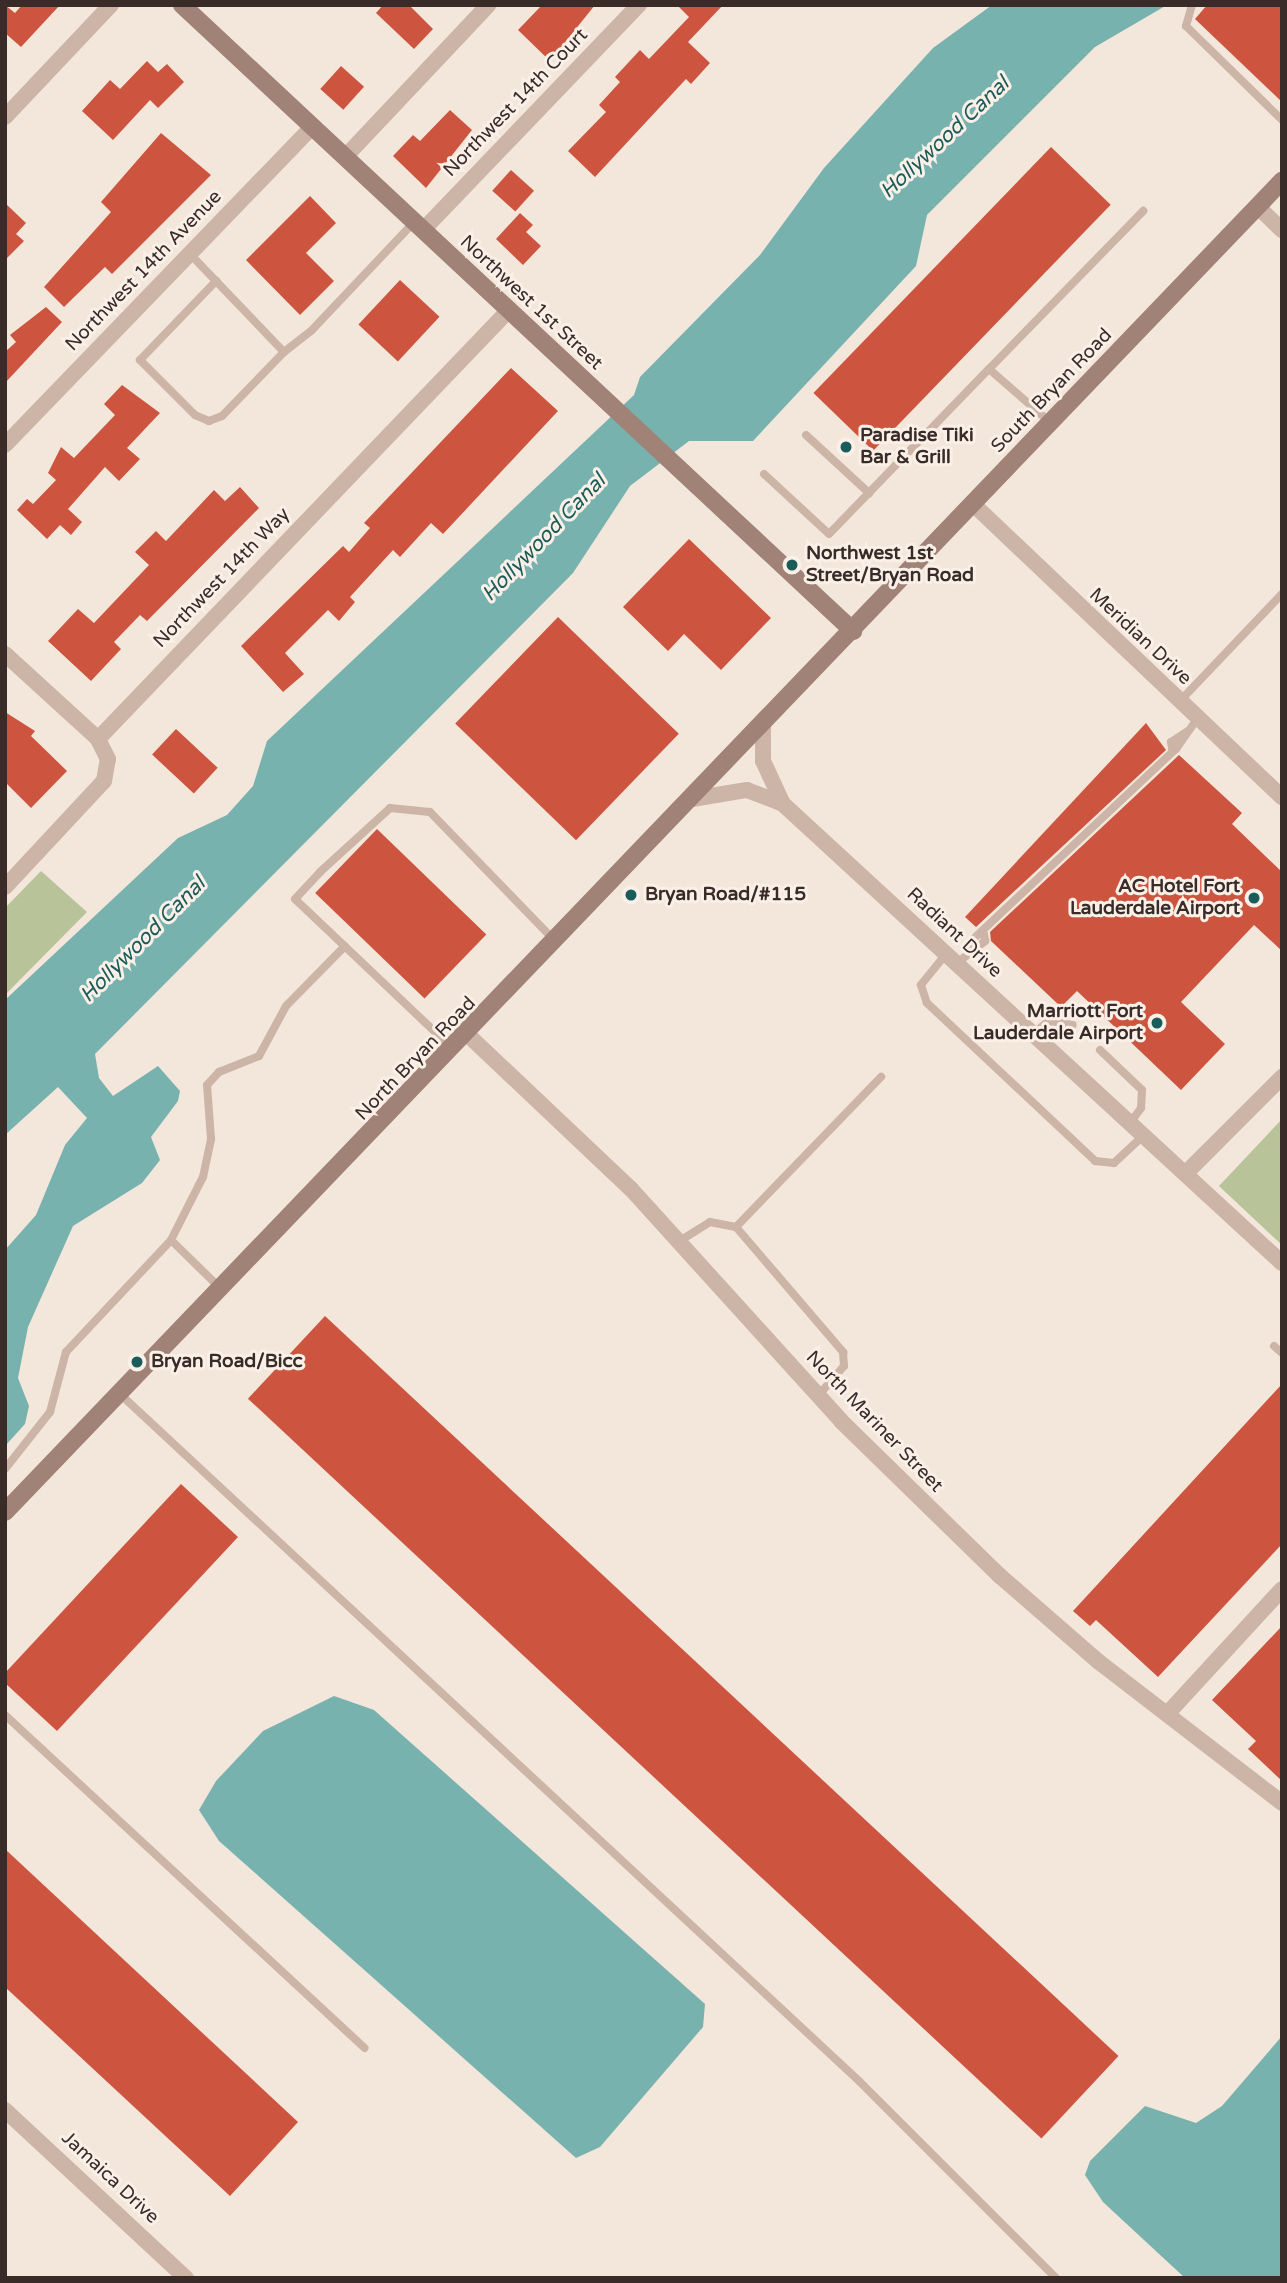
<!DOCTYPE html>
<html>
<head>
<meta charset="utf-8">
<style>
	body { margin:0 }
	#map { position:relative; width:1287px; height:2283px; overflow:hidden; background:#f3e6db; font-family:"Varela Round",sans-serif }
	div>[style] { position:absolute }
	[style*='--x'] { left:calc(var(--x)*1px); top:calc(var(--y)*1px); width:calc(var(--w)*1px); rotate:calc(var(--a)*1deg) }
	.green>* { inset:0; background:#b9c39a }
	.water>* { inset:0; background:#78b2af }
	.building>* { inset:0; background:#cd5540; transform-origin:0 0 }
	.lane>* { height:8px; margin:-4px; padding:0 4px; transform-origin:4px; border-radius:4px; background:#ccb4a6 }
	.street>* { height:16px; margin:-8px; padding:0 8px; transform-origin:8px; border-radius:8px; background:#ccb4a6 }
	.secondary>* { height:18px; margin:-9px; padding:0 9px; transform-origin:9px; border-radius:9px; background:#a08277 }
	.dots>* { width:19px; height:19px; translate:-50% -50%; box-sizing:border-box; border:4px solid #fbf0e8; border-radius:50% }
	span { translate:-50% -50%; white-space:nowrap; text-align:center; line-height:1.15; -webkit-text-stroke:6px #fbf0e8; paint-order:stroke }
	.street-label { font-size:19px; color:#382b28 }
	.poi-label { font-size:19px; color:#382b28; font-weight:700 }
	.left { translate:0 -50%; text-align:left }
	.right { translate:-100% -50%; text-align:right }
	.water-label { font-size:21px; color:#1a5c5a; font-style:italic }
	.frame { position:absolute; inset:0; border:7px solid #382b28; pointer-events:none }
</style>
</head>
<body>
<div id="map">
	<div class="green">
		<div style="clip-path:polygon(41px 871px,87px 912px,5px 995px,5px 908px)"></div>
		<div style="clip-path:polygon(1282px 1119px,1282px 1245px,1219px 1186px)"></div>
	</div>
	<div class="water">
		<div style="clip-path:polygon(992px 5px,1167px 5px,1095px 47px,927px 215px,916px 266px,753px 441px,689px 441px,630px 486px,573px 573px,95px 1054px,99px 1078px,113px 1096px,158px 1066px,180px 1091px,178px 1101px,151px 1137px,160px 1160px,142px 1183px,73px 1226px,28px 1327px,18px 1378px,29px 1406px,25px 1424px,5px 1446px,5px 1250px,36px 1215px,65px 1145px,87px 1118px,58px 1087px,5px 1135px,5px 1000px,178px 838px,227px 815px,253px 786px,267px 741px,634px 395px,640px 377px,760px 255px,824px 168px,933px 48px)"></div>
		<div style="clip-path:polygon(334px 1696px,374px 1710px,705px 2004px,703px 2027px,600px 2147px,576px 2158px,219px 1841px,199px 1810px,216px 1781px,263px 1731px)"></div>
		<div style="clip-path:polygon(1282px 2036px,1282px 2278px,1185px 2278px,1103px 2202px,1085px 2175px,1090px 2161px,1145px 2106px,1196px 2123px,1222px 2106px)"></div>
	</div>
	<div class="building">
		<div style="clip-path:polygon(5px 5px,15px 13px,22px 5px,60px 5px,21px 47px,5px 33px)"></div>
		<div style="clip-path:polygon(383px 5px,409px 5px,433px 29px,414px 49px,376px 13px)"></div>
		<div style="clip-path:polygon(542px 5px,595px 5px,550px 61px,518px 30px)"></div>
		<div style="clip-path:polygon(677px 5px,723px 5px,688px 42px,710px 63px,691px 84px,686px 79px,595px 177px,568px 151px,606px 112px,599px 105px,620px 82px,615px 77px,640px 50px,649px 59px,689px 17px)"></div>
		<div style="clip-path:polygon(1207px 5px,1282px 5px,1282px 102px,1195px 19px)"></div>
		<div style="clip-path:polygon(147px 61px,158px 72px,167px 64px,184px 82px,158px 108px,150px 100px,113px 140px,82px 111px,110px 80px,120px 89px)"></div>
		<div style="left:341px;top:66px;width:31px;height:31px;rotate:42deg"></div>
		<div style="clip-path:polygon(450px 110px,472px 130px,426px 188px,393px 156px,413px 135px,420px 141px)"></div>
		<div style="clip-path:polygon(161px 133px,211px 175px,112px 274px,105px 267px,64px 307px,44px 287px,111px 212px,101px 202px)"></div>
		<div style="left:1051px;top:147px;width:83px;height:342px;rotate:44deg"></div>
		<div style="left:511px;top:170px;width:31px;height:28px;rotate:42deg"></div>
		<div style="clip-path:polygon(310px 196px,336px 223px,306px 253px,334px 281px,300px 315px,246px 260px)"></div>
		<div style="clip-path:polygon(5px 203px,26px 223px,16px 234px,24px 241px,5px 260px)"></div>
		<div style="clip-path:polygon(520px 213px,533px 225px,526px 232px,541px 246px,523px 265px,496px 239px)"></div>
		<div style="left:400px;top:280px;width:54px;height:61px;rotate:43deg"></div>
		<div style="clip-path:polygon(46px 307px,62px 322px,5px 383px,5px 352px,16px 342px,10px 335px)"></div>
		<div style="clip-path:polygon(511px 368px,558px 411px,443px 534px,431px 523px,400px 557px,393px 550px,350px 597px,355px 602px,339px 621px,328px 610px,285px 653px,304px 674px,283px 692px,241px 646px,343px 546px,349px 552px,370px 528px,364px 523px)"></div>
		<div style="clip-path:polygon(122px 385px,160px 413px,127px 448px,140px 459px,119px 481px,105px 467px,68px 509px,82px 522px,71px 535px,60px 525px,47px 539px,17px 510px,27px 499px,33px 504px,56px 480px,48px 473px,61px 447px,74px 458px,115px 415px,104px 404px)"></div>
		<div style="clip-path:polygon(240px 487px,259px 508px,147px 621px,140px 615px,114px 642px,121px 649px,91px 681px,48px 641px,78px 609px,94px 623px,149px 565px,135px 552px,156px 531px,166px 541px,214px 490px,225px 501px)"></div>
		<div style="clip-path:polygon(689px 539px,771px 618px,721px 670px,684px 634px,668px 651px,623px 607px)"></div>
		<div style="left:558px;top:617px;width:168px;height:148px;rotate:44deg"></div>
		<div style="clip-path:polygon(5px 712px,35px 731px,31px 736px,67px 771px,31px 808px,5px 782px)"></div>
		<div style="clip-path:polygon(1146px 723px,1166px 750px,976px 927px,965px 917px)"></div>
		<div style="left:176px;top:729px;width:57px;height:35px;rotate:43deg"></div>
		<div style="clip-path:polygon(1179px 755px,1242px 813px,1232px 824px,1282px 872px,1282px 951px,1254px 925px,1181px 1002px,1225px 1044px,1181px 1090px,1077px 991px,1061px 1007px,991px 941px,990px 932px)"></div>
		<div style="left:377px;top:829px;width:152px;height:89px;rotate:44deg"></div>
		<div style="left:325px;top:1316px;width:1085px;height:113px;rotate:43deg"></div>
		<div style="clip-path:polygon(1282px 1384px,1282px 1544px,1158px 1677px,1096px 1620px,1090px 1626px,1073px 1611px)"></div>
		<div style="clip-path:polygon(181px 1484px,238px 1537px,57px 1731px,5px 1683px,5px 1673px)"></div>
		<div style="clip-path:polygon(1282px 1626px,1282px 1781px,1248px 1749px,1256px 1741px,1212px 1700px)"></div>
		<div style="clip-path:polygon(5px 1849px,298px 2122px,230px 2196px,5px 1987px)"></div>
	</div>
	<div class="lane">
		<div style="--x:1192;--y:5;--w:22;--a:106"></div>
		<div style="--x:1186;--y:26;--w:134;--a:44.4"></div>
		<div style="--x:190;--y:254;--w:136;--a:46.2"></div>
		<div style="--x:284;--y:352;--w:89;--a:134.1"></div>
		<div style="--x:222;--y:416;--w:14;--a:159"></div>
		<div style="--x:209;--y:421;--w:15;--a:-157"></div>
		<div style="--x:195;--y:415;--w:78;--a:-135"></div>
		<div style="--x:140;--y:360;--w:110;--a:-46.1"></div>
		<div style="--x:284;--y:352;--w:36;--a:-38"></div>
		<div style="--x:312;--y:330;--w:149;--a:-46.6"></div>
		<div style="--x:989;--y:369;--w:221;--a:-45.7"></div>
		<div style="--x:806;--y:435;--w:86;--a:42.6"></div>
		<div style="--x:764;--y:474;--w:88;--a:42.7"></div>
		<div style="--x:829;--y:534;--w:230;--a:-45.9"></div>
		<div style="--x:989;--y:369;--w:82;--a:41.1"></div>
		<div style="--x:1180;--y:701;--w:148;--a:-46.4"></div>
		<div style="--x:1172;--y:748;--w:6;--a:-99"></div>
		<div style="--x:1171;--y:742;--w:20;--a:-33"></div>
		<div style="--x:967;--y:945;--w:287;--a:-43.2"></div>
		<div style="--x:1176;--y:749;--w:37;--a:-55"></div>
		<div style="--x:946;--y:954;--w:40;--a:129"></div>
		<div style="--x:921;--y:985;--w:19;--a:72"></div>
		<div style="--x:927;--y:1003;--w:231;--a:43.2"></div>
		<div style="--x:1095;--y:1161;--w:19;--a:6"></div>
		<div style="--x:1114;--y:1163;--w:41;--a:-43"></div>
		<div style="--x:957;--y:963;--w:36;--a:-38"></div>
		<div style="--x:985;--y:941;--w:7;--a:-98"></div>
		<div style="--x:1033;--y:1035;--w:21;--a:-43"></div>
		<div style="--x:1048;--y:1021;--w:25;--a:9"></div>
		<div style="--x:452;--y:1048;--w:216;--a:-136.5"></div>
		<div style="--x:295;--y:899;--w:37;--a:-47"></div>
		<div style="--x:320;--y:872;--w:95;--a:-42.4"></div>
		<div style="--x:390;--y:808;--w:40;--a:5.7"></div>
		<div style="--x:430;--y:812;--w:178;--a:45.9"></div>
		<div style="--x:1100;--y:1050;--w:58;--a:43.6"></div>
		<div style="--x:1142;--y:1090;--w:18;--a:93"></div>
		<div style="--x:1141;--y:1108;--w:19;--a:126"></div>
		<div style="--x:736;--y:1227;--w:209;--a:-46"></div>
		<div style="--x:171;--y:1240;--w:71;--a:-63.1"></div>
		<div style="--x:203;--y:1177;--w:39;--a:-78"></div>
		<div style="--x:211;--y:1139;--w:54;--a:-94.2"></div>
		<div style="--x:207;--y:1085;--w:18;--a:-47"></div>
		<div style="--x:219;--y:1072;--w:43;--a:-21.8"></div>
		<div style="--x:259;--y:1056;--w:57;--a:-61.6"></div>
		<div style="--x:286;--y:1006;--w:84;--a:-45.5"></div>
		<div style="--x:678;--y:1242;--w:38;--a:-32"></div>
		<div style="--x:710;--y:1222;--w:26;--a:11"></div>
		<div style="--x:736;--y:1227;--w:165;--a:49.4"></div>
		<div style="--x:843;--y:1352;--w:14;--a:86"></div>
		<div style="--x:844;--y:1366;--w:40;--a:131"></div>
		<div style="--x:1274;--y:1346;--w:11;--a:41"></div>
		<div style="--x:120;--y:1394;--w:1010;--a:42.91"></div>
		<div style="--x:860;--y:2082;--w:277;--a:45"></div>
		<div style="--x:5;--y:1469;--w:73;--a:-51.7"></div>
		<div style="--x:50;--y:1412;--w:62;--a:-75.1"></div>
		<div style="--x:66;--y:1352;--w:154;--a:-46.8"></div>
		<div style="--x:171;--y:1240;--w:69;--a:44.4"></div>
		<div style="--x:5;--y:1715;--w:490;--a:42.8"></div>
	</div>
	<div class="street">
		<div style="--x:5;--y:117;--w:154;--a:-46.6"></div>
		<div style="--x:345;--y:157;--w:209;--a:-46.7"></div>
		<div style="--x:1257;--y:206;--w:35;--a:44"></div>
		<div style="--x:423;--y:230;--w:312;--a:-46.2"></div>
		<div style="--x:5;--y:445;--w:442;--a:-46"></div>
		<div style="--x:973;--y:504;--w:426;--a:43.5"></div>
		<div style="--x:5;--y:654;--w:126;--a:42.4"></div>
		<div style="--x:763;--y:724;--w:37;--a:90"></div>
		<div style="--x:763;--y:761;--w:47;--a:65.1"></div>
		<div style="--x:692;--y:799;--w:56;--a:-9.3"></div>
		<div style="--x:747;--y:790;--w:39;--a:21"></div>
		<div style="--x:783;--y:804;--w:678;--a:42.61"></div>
		<div style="--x:5;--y:887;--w:145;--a:-47"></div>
		<div style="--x:104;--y:781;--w:22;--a:-80"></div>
		<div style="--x:108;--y:759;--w:22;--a:-117"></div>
		<div style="--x:98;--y:739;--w:594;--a:-46.23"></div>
		<div style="--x:468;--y:1035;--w:224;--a:43.4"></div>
		<div style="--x:631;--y:1189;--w:313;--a:47.8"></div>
		<div style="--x:841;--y:1421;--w:222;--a:44.3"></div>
		<div style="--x:1000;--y:1576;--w:131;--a:41"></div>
		<div style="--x:1099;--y:1662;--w:231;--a:37.6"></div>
		<div style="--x:1186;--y:1173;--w:136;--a:-45"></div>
		<div style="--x:1168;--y:1713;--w:168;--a:-47.4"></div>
		<div style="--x:5;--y:2110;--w:247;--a:42.9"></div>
	</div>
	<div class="secondary">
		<div style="--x:182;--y:5;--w:918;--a:43.01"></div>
		<div style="--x:5;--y:1512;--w:1845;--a:-46.19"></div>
	</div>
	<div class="dots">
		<div style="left:846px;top:447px;background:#1a5c5a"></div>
		<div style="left:792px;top:565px;background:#1a5c5a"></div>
		<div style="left:631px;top:895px;background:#1a5c5a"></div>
		<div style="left:1254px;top:898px;background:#1a5c5a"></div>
		<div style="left:1157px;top:1023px;background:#1a5c5a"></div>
		<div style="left:137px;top:1362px;background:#1a5c5a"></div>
	</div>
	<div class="street-label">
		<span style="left:516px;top:103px;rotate:-46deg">Northwest 14th Court</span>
		<span style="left:144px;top:271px;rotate:-46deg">Northwest 14th Avenue</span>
		<span style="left:531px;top:303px;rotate:43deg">Northwest 1st Street</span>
		<span style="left:1052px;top:391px;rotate:-46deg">South Bryan Road</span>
		<span style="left:222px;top:578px;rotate:-46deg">Northwest 14th Way</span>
		<span style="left:1140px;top:637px;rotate:43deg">Meridian Drive</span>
		<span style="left:954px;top:933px;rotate:43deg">Radiant Drive</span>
		<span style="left:416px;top:1059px;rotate:-46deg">North Bryan Road</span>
		<span style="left:874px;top:1422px;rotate:46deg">North Mariner Street</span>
		<span style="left:110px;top:2178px;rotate:43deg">Jamaica Drive</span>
	</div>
	<div class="poi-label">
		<span class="left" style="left:860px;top:447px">Paradise Tiki<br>Bar &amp; Grill</span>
		<span class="left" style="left:806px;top:565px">Northwest 1st<br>Street/Bryan Road</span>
		<span class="right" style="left:1240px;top:898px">AC Hotel Fort<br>Lauderdale Airport</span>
		<span class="left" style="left:645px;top:895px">Bryan Road/#115</span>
		<span class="right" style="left:1143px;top:1023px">Marriott Fort<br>Lauderdale Airport</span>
		<span class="left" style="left:151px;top:1362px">Bryan Road/Bicc</span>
	</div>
	<div class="water-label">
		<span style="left:945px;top:138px;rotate:-43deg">Hollywood Canal</span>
		<span style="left:544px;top:538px;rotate:-46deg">Hollywood Canal</span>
		<span style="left:143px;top:940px;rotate:-45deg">Hollywood Canal</span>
	</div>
	<div class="frame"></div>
</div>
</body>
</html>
